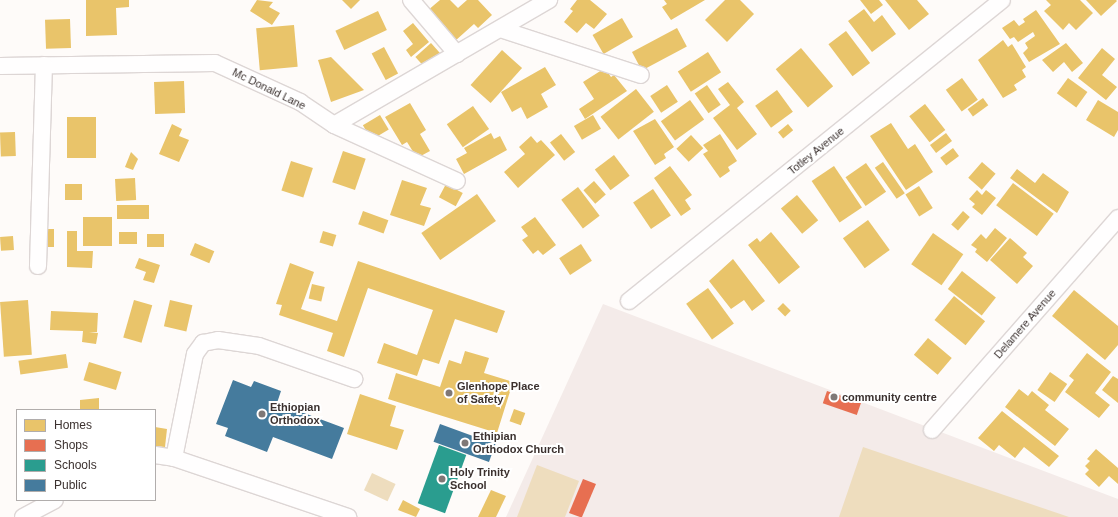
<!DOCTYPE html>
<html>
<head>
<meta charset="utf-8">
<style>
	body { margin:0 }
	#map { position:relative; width:1118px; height:517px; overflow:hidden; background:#fefbf9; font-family:Arial,sans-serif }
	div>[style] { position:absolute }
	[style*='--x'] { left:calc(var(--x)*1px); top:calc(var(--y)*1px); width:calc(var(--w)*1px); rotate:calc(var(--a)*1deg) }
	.built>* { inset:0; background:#f4ebe9 }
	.green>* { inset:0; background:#eeddbe; transform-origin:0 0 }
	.homes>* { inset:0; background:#e9c46a; transform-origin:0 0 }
	.shops>* { inset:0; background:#e76f51; transform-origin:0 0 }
	.schools>* { inset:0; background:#2a9d8f; transform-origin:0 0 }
	.public>* { inset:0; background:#457b9d; transform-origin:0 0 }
	.roads { filter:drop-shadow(1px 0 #ddd6d5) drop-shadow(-1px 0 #ddd6d5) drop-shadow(0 1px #ddd6d5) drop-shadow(0 -1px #ddd6d5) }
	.minor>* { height:16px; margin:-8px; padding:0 8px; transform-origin:8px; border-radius:8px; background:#fffefe }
	.dots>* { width:11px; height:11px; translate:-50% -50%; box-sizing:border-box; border:2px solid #fff; border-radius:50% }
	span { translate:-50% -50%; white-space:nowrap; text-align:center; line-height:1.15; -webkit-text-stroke:4px #fff; paint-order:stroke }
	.street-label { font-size:11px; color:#3b312f }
	.poi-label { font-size:11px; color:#3b312f; font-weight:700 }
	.left { translate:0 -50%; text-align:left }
	.legend { position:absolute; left:16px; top:409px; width:140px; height:92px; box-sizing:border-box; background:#fff; border:1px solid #b1adac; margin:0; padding:5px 7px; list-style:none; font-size:12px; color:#3b312f }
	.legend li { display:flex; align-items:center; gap:8px; height:20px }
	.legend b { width:20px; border:1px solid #b1adac }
</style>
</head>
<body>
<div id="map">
	<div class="built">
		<div style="clip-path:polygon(603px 304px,1118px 499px,1118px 517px,506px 517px)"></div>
	</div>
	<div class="green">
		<div style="clip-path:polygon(863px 447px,1069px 517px,839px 517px)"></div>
		<div style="clip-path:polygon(537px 465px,579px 481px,565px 517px,517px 517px)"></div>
		<div style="left:372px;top:473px;width:26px;height:19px;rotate:25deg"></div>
	</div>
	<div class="homes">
		<div style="clip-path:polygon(86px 0,129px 0,129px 7px,116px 8px,117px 35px,86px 36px)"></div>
		<div style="clip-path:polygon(257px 0,273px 2px,269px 7px,280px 13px,272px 25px,250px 11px)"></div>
		<div style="clip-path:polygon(342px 0,360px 0,351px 9px)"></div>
		<div style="clip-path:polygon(440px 0,450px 0,458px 8px,467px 0,478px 0,492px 15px,478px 28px,474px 24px,455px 41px,427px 11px)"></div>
		<div style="clip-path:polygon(577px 0,590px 0,607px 14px,594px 29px,586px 23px,577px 33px,564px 22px,573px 11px,570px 9px)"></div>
		<div style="clip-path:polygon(664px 0,705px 0,671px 20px,662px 7px,667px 4px)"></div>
		<div style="clip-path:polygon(725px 0,740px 0,754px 14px,727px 42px,705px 20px)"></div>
		<div style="clip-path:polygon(860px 0,879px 0,883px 5px,871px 14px)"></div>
		<div style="clip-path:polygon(885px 0,917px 0,929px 14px,909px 30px)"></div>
		<div style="clip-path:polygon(1046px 0,1080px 0,1093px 13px,1076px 30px,1069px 23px,1063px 30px,1044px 11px,1051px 5px)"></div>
		<div style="clip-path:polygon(1086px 0,1116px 0,1117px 1px,1101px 16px)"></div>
		<div style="clip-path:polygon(864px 9px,874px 22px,882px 15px,896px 34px,872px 52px,848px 21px)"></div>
		<div style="clip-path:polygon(1036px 10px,1060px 44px,1029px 62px,1023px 53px,1028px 48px,1025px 43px,1035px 36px,1033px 32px,1018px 42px,1014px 37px,1010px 39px,1002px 28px,1014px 20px,1019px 26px,1025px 22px,1023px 19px)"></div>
		<div style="left:378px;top:11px;width:21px;height:47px;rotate:65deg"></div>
		<div style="left:622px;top:18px;width:22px;height:34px;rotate:60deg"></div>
		<div style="left:70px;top:19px;width:29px;height:25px;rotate:88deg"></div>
		<div style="clip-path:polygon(413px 23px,429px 42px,411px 57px,406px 50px,413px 44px,403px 31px)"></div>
		<div style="left:294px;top:25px;width:42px;height:38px;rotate:85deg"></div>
		<div style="left:677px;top:28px;width:21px;height:51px;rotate:62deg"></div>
		<div style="left:846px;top:31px;width:40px;height:22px;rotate:53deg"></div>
		<div style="clip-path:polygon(1003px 40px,1008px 47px,1012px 44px,1026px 67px,1022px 70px,1026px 77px,1014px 85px,1017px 90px,1003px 98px,978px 60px)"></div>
		<div style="left:431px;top:43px;width:15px;height:21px;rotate:48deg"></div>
		<div style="clip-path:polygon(1066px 43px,1083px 63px,1072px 72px,1064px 62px,1053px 72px,1042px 60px)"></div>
		<div style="left:384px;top:47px;width:30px;height:14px;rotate:62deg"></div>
		<div style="left:801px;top:48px;width:50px;height:33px;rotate:50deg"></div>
		<div style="clip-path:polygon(1102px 48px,1115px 59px,1102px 75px,1117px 87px,1106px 100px,1078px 78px)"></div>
		<div style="left:502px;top:50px;width:27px;height:47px;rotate:42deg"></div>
		<div style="left:708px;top:52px;width:24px;height:36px;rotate:57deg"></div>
		<div style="clip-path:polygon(331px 57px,364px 90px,331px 102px,318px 60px)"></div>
		<div style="clip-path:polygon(545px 67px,556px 85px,541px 94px,548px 107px,527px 119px,521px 107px,512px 112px,501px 92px)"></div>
		<div style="clip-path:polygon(605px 68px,611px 77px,614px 75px,627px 91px,585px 119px,579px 109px,594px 99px,583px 82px)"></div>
		<div style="left:962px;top:78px;width:27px;height:20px;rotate:54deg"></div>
		<div style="left:1068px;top:78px;width:24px;height:19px;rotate:36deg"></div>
		<div style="left:184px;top:81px;width:32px;height:30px;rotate:88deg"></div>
		<div style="clip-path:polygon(728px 82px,744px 102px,737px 108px,757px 134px,737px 150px,713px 118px,730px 105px,718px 89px)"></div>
		<div style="left:667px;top:85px;width:20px;height:20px;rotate:57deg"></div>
		<div style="left:707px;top:85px;width:24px;height:15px;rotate:55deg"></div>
		<div style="left:636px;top:89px;width:29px;height:45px;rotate:52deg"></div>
		<div style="left:777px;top:90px;width:27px;height:27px;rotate:54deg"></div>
		<div style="left:983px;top:98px;width:9px;height:19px;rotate:54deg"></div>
		<div style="left:690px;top:100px;width:24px;height:36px;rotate:54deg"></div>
		<div style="clip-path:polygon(1098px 100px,1118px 112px,1118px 130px,1114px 137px,1086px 120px)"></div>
		<div style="clip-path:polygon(410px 103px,426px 130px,420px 134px,430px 151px,417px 158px,407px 142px,402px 145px,385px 117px)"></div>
		<div style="left:925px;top:104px;width:33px;height:20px;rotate:52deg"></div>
		<div style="left:473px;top:106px;width:28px;height:32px;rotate:55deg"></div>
		<div style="left:380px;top:115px;width:17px;height:20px;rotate:59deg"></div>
		<div style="left:593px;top:115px;width:16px;height:22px;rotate:60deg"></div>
		<div style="left:67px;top:117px;width:29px;height:41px"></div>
		<div style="clip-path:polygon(655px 119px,674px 147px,664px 154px,666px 158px,655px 165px,633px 131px)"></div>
		<div style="clip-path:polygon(891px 123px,908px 149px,915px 144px,933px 172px,906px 190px,870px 136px)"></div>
		<div style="clip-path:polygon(172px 124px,182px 129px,179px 136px,189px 140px,179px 162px,159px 154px)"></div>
		<div style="left:788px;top:124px;width:8px;height:13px;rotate:50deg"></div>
		<div style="left:15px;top:132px;width:24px;height:15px;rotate:88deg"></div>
		<div style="clip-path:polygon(491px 133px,494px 139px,500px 136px,507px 150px,464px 174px,456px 159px,467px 153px,464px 148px)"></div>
		<div style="left:946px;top:133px;width:10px;height:20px;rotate:53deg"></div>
		<div style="left:561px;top:134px;width:23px;height:14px;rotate:52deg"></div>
		<div style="clip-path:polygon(720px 134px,737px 161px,728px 167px,730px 171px,720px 178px,703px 154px,708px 151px,703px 145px)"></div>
		<div style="left:691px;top:135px;width:18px;height:20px;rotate:47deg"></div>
		<div style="clip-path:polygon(531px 136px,537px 143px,541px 140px,555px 155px,518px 188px,504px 172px,525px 154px,519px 147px)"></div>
		<div style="left:953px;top:148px;width:10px;height:16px;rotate:53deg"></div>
		<div style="left:343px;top:151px;width:24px;height:33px;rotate:19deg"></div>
		<div style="clip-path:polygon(131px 152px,138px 159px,133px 170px,125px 167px)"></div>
		<div style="left:614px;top:155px;width:26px;height:24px;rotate:53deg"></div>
		<div style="left:291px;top:161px;width:23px;height:31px;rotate:18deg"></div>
		<div style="left:883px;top:162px;width:38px;height:10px;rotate:55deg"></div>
		<div style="left:982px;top:162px;width:18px;height:21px;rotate:41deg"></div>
		<div style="left:866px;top:163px;width:35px;height:25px;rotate:55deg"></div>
		<div style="clip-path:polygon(670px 166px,692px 195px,685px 200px,691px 209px,681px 216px,654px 178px)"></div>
		<div style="left:834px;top:166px;width:50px;height:27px;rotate:56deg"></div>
		<div style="clip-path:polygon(1017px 169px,1035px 183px,1043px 173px,1069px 192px,1057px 213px,1010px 178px)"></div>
		<div style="left:135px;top:178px;width:22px;height:20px;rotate:87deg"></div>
		<div style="clip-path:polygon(402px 180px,427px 188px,420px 205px,431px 208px,424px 226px,390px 215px)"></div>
		<div style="left:594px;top:181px;width:18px;height:14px;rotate:49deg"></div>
		<div style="left:1013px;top:183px;width:51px;height:28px;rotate:37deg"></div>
		<div style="left:65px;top:184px;width:17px;height:16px"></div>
		<div style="left:446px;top:184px;width:19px;height:15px;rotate:28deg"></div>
		<div style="left:919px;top:186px;width:26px;height:16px;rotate:58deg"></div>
		<div style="left:578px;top:187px;width:36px;height:21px;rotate:53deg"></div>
		<div style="left:653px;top:189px;width:32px;height:24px;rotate:56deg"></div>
		<div style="clip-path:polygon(977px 190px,982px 195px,986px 190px,996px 198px,982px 215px,972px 207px,975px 204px,969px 199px)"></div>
		<div style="left:477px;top:194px;width:33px;height:68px;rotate:55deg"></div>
		<div style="left:797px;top:195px;width:33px;height:21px;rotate:50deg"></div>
		<div style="left:149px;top:205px;width:14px;height:32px;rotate:90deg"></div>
		<div style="left:363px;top:211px;width:27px;height:14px;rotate:20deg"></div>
		<div style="left:963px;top:211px;width:9px;height:18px;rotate:41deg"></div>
		<div style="left:112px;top:217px;width:29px;height:29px;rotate:90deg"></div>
		<div style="clip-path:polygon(535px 217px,556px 245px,543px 255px,538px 250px,533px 254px,522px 240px,528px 236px,521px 227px)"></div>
		<div style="left:868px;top:220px;width:37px;height:31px;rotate:54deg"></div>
		<div style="clip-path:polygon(995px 228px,1007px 238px,987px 262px,975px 252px,977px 249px,971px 245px,981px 234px,986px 239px)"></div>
		<div style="left:46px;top:229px;width:8px;height:18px"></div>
		<div style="clip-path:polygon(67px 231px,77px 231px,77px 251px,93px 251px,92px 268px,67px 267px)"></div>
		<div style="left:323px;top:231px;width:14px;height:12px;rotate:17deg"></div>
		<div style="left:119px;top:232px;width:18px;height:12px"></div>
		<div style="clip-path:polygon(771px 232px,800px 267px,779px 284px,748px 245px,757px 238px,760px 242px)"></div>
		<div style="left:933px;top:233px;width:37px;height:38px;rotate:35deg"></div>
		<div style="left:147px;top:234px;width:17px;height:13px"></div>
		<div style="left:13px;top:236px;width:14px;height:13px;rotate:86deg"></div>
		<div style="clip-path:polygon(1010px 238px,1027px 253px,1023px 257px,1033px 266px,1017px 284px,990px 260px)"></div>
		<div style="left:195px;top:243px;width:21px;height:13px;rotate:23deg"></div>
		<div style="left:581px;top:244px;width:20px;height:26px;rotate:57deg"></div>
		<div style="clip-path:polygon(139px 258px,160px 265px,154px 283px,143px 280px,146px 272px,135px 268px)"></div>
		<div style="clip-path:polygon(733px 259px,765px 301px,752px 311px,744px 300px,731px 309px,709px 281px)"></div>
		<div style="clip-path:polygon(358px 261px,505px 311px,497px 333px,455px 319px,439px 364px,423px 359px,417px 376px,377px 363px,384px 343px,417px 355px,433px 310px,368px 288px,344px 357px,327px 351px,333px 333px,279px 315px,282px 305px,276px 304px,290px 263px,314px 272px,301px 309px,337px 321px)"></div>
		<div style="left:962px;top:271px;width:43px;height:23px;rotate:38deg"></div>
		<div style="left:312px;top:284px;width:13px;height:15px;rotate:13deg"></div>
		<div style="left:708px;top:288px;width:44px;height:27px;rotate:54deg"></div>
		<div style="clip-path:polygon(1074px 290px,1118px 326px,1118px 345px,1105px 360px,1052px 316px)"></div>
		<div style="left:954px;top:296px;width:40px;height:31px;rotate:39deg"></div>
		<div style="left:28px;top:300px;width:55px;height:28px;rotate:86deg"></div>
		<div style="left:134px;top:300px;width:19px;height:39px;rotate:16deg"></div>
		<div style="left:170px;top:300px;width:23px;height:27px;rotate:13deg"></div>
		<div style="left:783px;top:303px;width:11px;height:8px;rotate:45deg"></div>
		<div style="clip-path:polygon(51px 311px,98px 313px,97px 332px,89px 332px,98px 333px,96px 344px,82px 342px,83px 331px,50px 330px)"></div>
		<div style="left:928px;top:338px;width:31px;height:22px;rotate:40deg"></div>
		<div style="clip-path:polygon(465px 351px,489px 358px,484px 373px,513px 382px,497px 433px,388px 399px,396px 373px,440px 387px,449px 360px,461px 364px)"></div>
		<div style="clip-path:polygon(1087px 353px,1111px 372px,1095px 393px,1110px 405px,1099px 418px,1065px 392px,1074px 380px,1069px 376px)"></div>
		<div style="left:66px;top:354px;width:14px;height:48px;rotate:82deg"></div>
		<div style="left:89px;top:362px;width:34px;height:19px;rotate:17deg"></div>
		<div style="left:1050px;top:372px;width:21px;height:22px;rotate:35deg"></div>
		<div style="clip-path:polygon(1113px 376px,1118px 379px,1118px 403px,1102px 390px)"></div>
		<div style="clip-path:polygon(1019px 389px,1028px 396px,1032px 391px,1049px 405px,1045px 410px,1069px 429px,1055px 446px,1005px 407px)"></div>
		<div style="clip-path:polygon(360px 394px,396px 406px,390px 426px,404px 430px,397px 450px,347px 434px)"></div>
		<div style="clip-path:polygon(99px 398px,99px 410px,80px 410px,80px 400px)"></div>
		<div style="left:514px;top:409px;width:12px;height:13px;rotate:20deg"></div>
		<div style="clip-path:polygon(1002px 411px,1059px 456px,1049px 467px,1024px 447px,1015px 458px,999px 445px,994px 451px,978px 438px)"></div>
		<div style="clip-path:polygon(155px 427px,167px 429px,165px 447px,155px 446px)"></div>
		<div style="clip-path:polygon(1096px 449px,1118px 468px,1118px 484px,1109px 476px,1099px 487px,1085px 474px,1089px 470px,1085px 466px,1090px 461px,1087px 459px)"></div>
		<div style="clip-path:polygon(491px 490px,506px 496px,496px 517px,478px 517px)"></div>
		<div style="clip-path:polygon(403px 500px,420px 509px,416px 517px,398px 510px)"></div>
	</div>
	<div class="shops">
		<div style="left:827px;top:391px;width:36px;height:13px;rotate:19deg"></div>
		<div style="clip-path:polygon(583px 479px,596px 484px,582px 517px,580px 517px,569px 513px)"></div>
	</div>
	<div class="schools">
		<div style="left:439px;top:445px;width:29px;height:62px;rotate:20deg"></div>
	</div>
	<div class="public">
		<div style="clip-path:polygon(233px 380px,251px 387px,254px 381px,281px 391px,277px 403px,344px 428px,332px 459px,273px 437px,267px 452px,225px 436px,228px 428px,216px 424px)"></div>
		<div style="left:440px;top:424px;width:59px;height:19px;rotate:20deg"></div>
	</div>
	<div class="roads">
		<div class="minor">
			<div style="--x:411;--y:0;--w:71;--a:49.6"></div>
			<div style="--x:500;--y:29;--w:148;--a:18.1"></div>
			<div style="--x:0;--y:66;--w:215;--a:-0.8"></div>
			<div style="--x:215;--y:63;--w:94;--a:24.6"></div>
			<div style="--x:300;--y:102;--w:41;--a:34.1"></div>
			<div style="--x:334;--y:125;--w:249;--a:-30.2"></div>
			<div style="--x:334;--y:125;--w:135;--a:24.5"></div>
			<div style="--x:38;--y:266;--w:201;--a:-88.3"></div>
			<div style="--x:629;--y:301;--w:479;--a:-38.9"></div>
			<div style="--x:932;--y:430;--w:282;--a:-48.7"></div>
			<div style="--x:155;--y:455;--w:19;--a:9"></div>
			<div style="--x:174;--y:458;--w:184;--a:18.7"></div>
			<div style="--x:174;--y:458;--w:106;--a:-78.6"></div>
			<div style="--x:195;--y:354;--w:14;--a:-54"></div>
			<div style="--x:203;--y:343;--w:15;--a:-11"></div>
			<div style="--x:218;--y:340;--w:41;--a:8.3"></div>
			<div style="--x:259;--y:346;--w:101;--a:19.2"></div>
			<div style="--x:23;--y:517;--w:36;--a:-28"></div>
		</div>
	</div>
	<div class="dots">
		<div style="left:449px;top:393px;background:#7f7876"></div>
		<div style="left:834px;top:397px;background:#7f7876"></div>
		<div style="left:262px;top:414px;background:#7f7876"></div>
		<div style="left:465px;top:443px;background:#7f7876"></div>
		<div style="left:442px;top:479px;background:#7f7876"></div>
	</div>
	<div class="street-label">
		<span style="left:269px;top:89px;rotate:26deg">Mc Donald Lane</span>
		<span style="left:816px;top:151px;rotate:-39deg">Totley Avenue</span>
		<span style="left:1025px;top:324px;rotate:-49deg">Delamere Avenue</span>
	</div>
	<div class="poi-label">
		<span class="left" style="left:457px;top:393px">Glenhope Place<br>of Safety</span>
		<span class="left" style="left:842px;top:397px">community centre</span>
		<span class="left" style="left:270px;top:414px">Ethiopian<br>Orthodox</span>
		<span class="left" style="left:473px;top:443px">Ethipian<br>Orthodox Church</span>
		<span class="left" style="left:450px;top:479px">Holy Trinity<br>School</span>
	</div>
	<ul class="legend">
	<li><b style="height:11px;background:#e9c46a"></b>Homes</li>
	<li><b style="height:11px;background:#e76f51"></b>Shops</li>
	<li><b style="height:11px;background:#2a9d8f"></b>Schools</li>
	<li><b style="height:11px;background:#457b9d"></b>Public</li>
	</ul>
</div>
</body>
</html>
